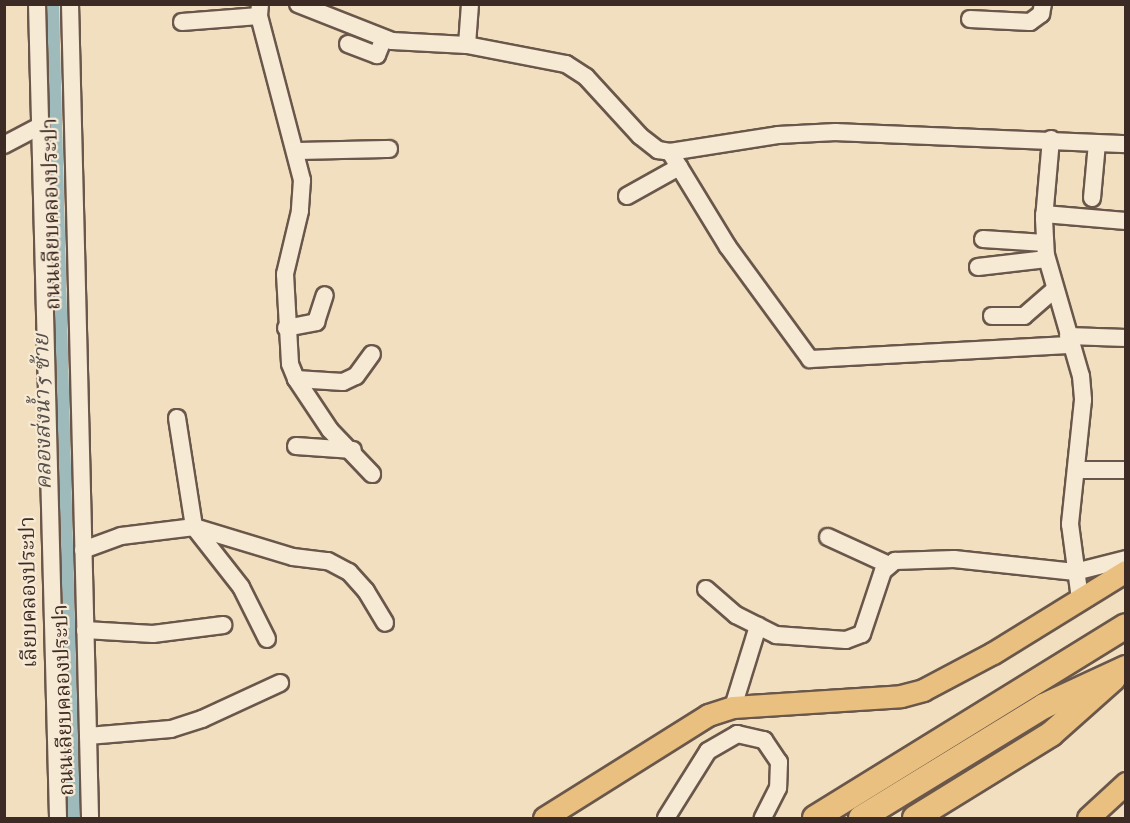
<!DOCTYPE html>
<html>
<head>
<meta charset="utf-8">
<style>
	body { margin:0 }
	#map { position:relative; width:1130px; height:823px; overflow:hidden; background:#f2dfbf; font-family:"IM FELL Double Pica","Noto Serif Thai",serif }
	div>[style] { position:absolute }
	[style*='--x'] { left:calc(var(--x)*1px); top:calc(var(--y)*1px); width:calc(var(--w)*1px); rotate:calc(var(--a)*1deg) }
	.canal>* { height:12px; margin:-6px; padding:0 6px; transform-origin:6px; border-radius:6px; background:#9fbabb }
	.roads { filter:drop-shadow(2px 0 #6a574b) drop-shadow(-2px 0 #6a574b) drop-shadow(0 2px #6a574b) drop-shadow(0 -2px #6a574b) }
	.minor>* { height:16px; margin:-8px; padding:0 8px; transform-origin:8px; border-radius:8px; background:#f7ead5 }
	.major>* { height:21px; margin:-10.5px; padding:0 10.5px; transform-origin:10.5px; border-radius:10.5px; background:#e9c080 }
	.highway>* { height:24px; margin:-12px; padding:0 12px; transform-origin:12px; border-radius:12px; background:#e9c080 }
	span { translate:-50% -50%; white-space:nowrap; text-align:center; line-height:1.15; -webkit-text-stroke:4.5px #f7ead5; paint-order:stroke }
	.street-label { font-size:21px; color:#3c2a24 }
	.water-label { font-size:22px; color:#554e4a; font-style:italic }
	.frame { position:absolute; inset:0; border:6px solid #3c2a24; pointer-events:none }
</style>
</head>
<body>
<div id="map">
	<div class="canal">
		<div style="--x:53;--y:4;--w:814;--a:88.52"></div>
	</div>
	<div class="roads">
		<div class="minor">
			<div style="--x:37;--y:4;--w:814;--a:88.52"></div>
			<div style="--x:70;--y:4;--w:814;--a:88.59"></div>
			<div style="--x:260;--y:4;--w:12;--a:95"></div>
			<div style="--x:259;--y:16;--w:170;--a:75.3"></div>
			<div style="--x:302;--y:180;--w:31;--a:94"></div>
			<div style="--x:300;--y:211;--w:65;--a:103.4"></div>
			<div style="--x:285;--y:274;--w:90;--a:86.8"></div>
			<div style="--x:290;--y:364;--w:16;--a:68"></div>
			<div style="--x:296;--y:379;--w:47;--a:3.7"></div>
			<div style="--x:343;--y:382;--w:14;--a:-25"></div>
			<div style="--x:356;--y:376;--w:27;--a:-54"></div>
			<div style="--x:298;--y:4;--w:101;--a:21.5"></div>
			<div style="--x:392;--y:41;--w:75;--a:3.1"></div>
			<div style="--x:467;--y:45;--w:101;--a:10.9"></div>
			<div style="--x:566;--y:64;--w:24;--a:33"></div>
			<div style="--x:586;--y:77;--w:80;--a:47.5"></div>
			<div style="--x:640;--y:136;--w:23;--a:38"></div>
			<div style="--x:658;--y:150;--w:12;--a:9"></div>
			<div style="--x:670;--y:152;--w:109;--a:-8.9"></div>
			<div style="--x:778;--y:135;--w:58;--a:-3"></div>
			<div style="--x:836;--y:132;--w:290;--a:2.4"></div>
			<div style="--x:970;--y:19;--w:60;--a:2.9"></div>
			<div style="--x:1030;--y:22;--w:14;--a:-36"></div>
			<div style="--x:1041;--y:14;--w:10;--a:-79"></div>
			<div style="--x:182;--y:22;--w:77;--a:-4.5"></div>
			<div style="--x:348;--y:44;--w:31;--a:21"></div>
			<div style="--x:377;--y:55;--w:18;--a:-68"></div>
			<div style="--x:467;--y:45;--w:41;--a:-85.8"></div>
			<div style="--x:1051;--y:139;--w:80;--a:95"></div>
			<div style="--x:1044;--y:219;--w:36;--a:87"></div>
			<div style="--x:1046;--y:255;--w:126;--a:73.9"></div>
			<div style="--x:1081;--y:376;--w:24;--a:85"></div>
			<div style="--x:1083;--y:400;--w:125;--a:96"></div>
			<div style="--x:1070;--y:524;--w:76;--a:82.4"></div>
			<div style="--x:4;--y:145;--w:41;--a:-27.8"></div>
			<div style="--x:295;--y:151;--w:94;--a:-1.2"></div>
			<div style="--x:670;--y:152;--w:111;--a:58.6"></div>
			<div style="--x:728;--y:247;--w:139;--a:53.8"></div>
			<div style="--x:810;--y:359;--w:260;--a:-3.1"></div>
			<div style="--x:627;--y:196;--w:60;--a:-29.1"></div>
			<div style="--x:1092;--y:198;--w:55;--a:-84.8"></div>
			<div style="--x:1044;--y:214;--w:82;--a:4.9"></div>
			<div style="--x:983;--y:239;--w:62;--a:3.7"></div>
			<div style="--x:978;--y:267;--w:69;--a:-6.6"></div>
			<div style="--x:992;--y:316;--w:32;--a:0"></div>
			<div style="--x:1024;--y:316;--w:40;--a:-41"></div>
			<div style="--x:286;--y:328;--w:31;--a:-11"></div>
			<div style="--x:316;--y:322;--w:28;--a:-72"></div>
			<div style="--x:1068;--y:336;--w:58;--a:2"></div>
			<div style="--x:296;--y:379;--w:61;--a:56.3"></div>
			<div style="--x:330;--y:430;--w:61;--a:46.3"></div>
			<div style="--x:177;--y:418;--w:110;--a:81.1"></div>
			<div style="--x:194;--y:527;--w:76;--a:51.9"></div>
			<div style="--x:241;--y:587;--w:58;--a:63.4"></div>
			<div style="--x:296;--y:446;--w:57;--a:4"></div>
			<div style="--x:1077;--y:470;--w:49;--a:0"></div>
			<div style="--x:828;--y:537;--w:67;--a:24.7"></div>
			<div style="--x:83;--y:550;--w:40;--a:-20.2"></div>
			<div style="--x:121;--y:536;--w:74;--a:-7"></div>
			<div style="--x:194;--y:527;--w:103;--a:16.9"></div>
			<div style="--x:293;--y:557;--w:35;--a:7"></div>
			<div style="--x:328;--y:561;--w:24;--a:28"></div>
			<div style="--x:349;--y:572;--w:25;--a:48"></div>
			<div style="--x:366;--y:591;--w:37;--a:59"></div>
			<div style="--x:706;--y:589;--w:40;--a:41"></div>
			<div style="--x:736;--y:615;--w:45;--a:26.6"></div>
			<div style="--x:776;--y:635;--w:70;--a:4.1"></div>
			<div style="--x:846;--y:640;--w:17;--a:-21"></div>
			<div style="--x:862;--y:634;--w:66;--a:-71.6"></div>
			<div style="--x:883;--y:571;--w:16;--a:-40"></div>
			<div style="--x:895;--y:561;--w:59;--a:-1.9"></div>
			<div style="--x:954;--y:559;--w:122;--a:6.1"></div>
			<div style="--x:1075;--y:572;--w:53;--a:-14.3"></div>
			<div style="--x:85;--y:630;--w:68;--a:3.4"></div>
			<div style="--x:153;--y:634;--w:71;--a:-7.3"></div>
			<div style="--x:733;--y:707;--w:85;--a:-72.8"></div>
			<div style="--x:88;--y:736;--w:83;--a:-4.8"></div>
			<div style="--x:171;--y:729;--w:33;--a:-18"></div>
			<div style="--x:202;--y:719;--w:86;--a:-24.8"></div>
			<div style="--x:666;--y:818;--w:79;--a:-57.9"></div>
			<div style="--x:708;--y:751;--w:34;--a:-30"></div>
			<div style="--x:737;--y:734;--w:28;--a:13"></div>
			<div style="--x:764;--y:740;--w:27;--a:56"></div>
			<div style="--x:779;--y:762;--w:26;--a:92"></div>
			<div style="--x:778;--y:788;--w:34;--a:117"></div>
		</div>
		<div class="major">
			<div style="--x:544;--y:818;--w:194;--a:-32.1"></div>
			<div style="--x:708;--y:715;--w:26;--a:-18"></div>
			<div style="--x:733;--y:707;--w:168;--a:-3.7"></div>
			<div style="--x:901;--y:696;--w:23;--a:-15"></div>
			<div style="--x:923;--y:690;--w:79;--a:-27.9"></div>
			<div style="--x:993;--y:653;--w:156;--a:-31.7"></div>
			<div style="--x:1088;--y:818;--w:52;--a:-42.6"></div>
		</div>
		<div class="highway">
			<div style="--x:815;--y:818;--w:365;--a:-31.7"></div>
			<div style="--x:861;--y:818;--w:215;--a:-31.5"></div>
			<div style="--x:1044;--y:706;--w:90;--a:-24.9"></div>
			<div style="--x:915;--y:818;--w:160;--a:-31.7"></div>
			<div style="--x:1051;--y:734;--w:83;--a:-41.6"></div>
		</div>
	</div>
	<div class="street-label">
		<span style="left:52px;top:214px;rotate:-91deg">ถนนเลียบคลองประปา</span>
		<span style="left:29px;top:592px;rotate:-91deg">เลียบคลองประปา</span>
		<span style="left:64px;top:700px;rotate:-92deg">ถนนเลียบคลองประปา</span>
	</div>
	<div class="water-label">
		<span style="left:43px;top:412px;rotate:-91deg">คลองส่งน้ำ 5 ซ้าย</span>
	</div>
	<div class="frame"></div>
</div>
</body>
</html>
